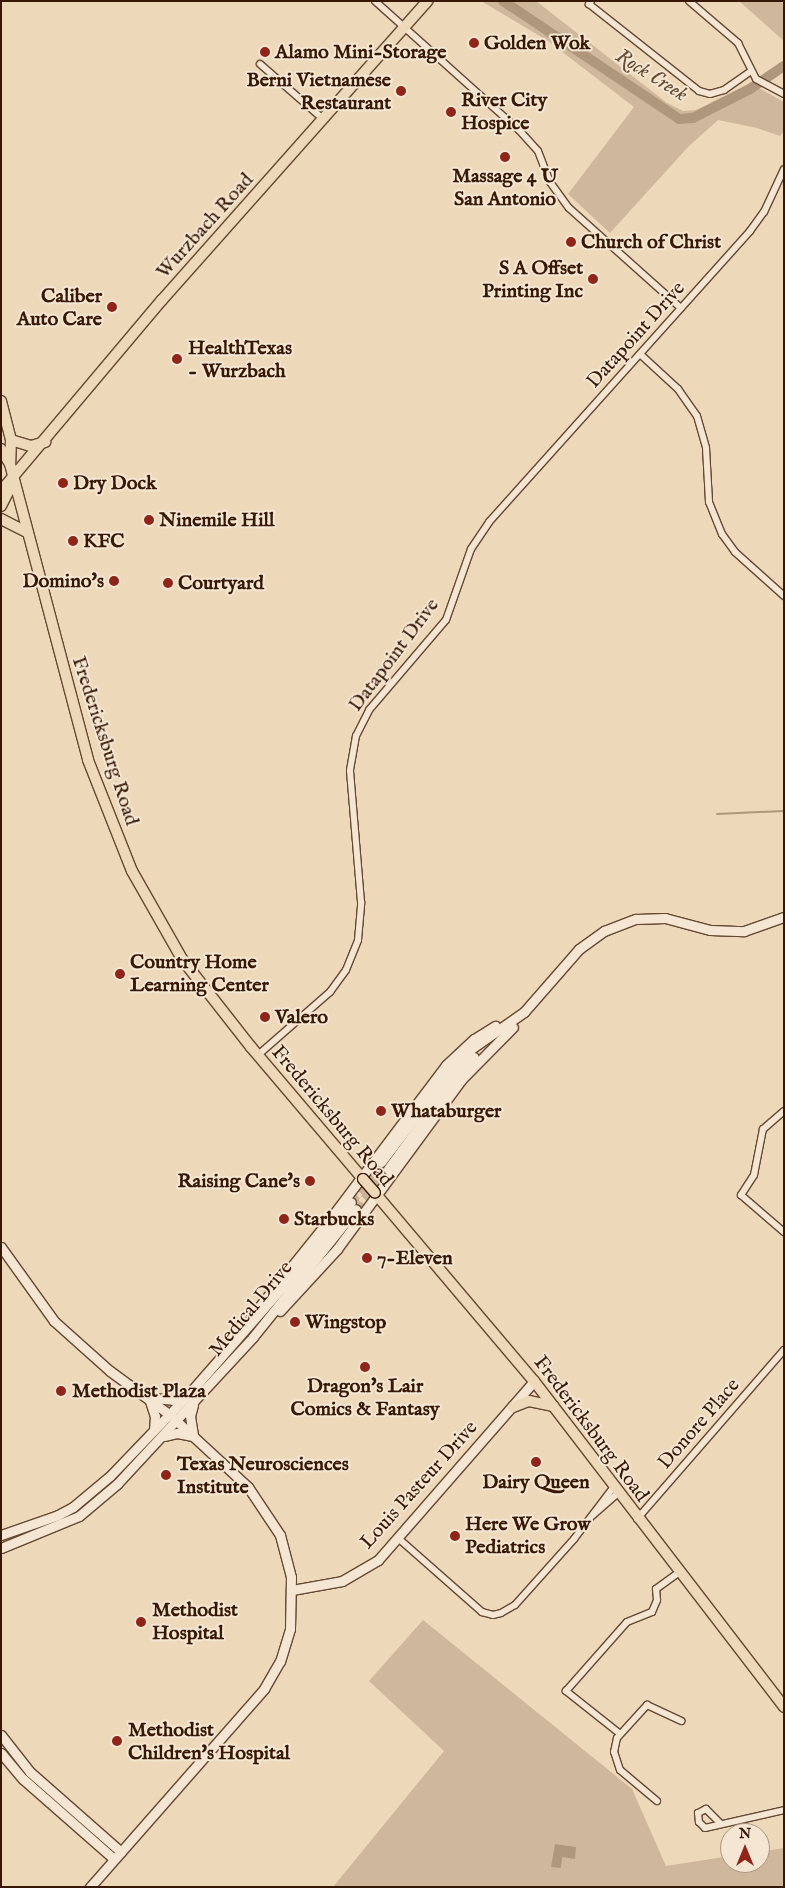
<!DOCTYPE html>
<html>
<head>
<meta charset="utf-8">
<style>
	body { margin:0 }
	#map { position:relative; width:785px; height:1888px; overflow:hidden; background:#eed8ba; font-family:"IM FELL English",serif }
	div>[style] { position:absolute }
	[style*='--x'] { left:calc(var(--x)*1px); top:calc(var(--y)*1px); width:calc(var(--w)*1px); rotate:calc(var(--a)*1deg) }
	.green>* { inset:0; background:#cfb79b }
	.water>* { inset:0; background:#af977c }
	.stream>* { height:2px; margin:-1px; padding:0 1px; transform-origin:1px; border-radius:1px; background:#af977c }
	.river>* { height:10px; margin:-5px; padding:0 5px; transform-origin:5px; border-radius:5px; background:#af977c }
	.tertiary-tunnel>* { height:9px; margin-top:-4.5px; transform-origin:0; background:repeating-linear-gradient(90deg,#c9b296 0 9px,transparent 0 13.5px) }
	.roads { filter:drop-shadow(1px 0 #644832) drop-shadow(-1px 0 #644832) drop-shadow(0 1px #644832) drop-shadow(0 -1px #644832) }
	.minor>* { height:6px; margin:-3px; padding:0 3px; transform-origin:3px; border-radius:3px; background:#f4e6d2 }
	.tertiary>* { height:9px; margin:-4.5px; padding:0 4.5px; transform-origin:4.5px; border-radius:4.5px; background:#f4e6d2 }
	.primary>* { height:10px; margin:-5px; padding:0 5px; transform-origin:5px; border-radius:5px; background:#eed8ba }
	.bridges { filter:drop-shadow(1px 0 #361804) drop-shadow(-1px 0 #361804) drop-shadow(0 1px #361804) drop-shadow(0 -1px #361804) }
	.primary-bridge>* { height:10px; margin:-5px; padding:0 5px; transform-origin:5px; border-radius:5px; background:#eed8ba }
	.dots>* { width:14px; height:14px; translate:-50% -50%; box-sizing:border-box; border:2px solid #f4e6d2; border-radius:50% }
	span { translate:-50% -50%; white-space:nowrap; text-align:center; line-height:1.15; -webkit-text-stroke:4px #f4e6d2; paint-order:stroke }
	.poi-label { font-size:20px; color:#361804; font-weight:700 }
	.left { translate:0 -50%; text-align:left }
	.right { translate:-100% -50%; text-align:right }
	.street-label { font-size:20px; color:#361804 }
	.water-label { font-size:21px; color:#664b34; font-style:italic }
	.frame { position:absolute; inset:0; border:2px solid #361804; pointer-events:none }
	.north { position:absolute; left:720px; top:1823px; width:50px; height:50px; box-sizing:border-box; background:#f4e6d2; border:1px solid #a89480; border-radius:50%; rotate:0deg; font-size:14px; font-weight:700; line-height:20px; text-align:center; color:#361804 }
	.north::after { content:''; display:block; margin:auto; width:18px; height:22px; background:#8f2418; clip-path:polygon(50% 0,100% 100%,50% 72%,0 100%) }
</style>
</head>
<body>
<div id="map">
	<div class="green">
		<div style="clip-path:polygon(481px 1px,536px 1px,667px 103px,683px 111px,696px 110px,750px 83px,784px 102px,784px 131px,780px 136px,757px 128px,718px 120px,688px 147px,610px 233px,568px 194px,634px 107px,548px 41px)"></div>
		<div style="clip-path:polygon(739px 1px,780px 1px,784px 4px,784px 41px)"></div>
		<div style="clip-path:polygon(423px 1620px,632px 1789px,666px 1866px,730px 1856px,730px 1863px,760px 1863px,760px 1852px,784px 1848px,784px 1887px,333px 1887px,444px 1751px,369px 1681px)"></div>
	</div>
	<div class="water">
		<div style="clip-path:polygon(555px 1844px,576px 1847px,575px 1859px,562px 1857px,561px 1868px,551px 1867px)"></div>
	</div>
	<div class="stream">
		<div style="--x:717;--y:814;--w:67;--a:-2.6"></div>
	</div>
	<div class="river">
		<div style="--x:503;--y:1;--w:212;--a:33.8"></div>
		<div style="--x:679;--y:119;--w:14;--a:-4"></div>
		<div style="--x:693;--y:118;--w:64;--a:-27"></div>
		<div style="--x:750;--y:89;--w:41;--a:-34.1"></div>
	</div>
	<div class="tertiary-tunnel">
		<div style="--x:351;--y:1202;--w:50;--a:-53.1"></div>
		<div style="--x:356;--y:1209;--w:51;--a:-51.3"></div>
	</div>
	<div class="roads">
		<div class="minor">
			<div style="--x:375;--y:1;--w:193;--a:41.9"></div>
			<div style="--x:519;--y:130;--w:28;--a:48"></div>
			<div style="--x:538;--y:151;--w:33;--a:69"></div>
			<div style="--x:550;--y:182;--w:32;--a:54"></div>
			<div style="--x:569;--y:208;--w:150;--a:41.8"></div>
			<div style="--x:591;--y:1;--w:4;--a:124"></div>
			<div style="--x:589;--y:4;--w:140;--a:38.3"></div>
			<div style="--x:699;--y:91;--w:11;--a:15"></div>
			<div style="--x:710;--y:94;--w:15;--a:-16"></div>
			<div style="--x:724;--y:90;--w:32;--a:-35"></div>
			<div style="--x:689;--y:1;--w:65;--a:40.6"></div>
			<div style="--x:738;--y:43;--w:40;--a:63.4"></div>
			<div style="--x:756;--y:79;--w:32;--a:28"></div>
			<div style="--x:260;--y:64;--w:84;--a:41.1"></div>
			<div style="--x:640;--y:354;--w:52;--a:42.6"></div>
			<div style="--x:678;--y:389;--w:33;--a:55"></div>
			<div style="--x:697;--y:416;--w:33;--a:74"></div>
			<div style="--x:706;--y:448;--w:54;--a:86.8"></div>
			<div style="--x:709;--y:502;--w:35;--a:68"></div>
			<div style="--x:722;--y:534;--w:22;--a:54"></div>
			<div style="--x:735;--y:552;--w:66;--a:41.9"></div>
			<div style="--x:258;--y:1055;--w:96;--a:-41.2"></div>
			<div style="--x:330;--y:992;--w:27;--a:-54"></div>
			<div style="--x:346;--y:970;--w:32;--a:-68"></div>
			<div style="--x:358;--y:940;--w:38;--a:-85"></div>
			<div style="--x:361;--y:902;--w:132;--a:-94.8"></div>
			<div style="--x:350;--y:770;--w:35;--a:-80"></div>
			<div style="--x:356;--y:736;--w:29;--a:-63"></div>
			<div style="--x:369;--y:710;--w:118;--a:-49.5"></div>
			<div style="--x:446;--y:620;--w:75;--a:-70.6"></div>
			<div style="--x:471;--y:549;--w:32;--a:-56"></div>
			<div style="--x:489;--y:522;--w:391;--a:-48.1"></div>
			<div style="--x:750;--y:231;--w:24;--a:-54"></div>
			<div style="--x:764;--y:212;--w:47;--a:-65.1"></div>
			<div style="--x:784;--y:1111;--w:28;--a:139"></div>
			<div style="--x:763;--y:1129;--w:47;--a:101.1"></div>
			<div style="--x:754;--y:1175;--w:24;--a:123"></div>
			<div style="--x:741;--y:1195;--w:57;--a:40.7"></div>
			<div style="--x:593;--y:1515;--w:33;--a:-41"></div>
			<div style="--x:637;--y:1519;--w:224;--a:-49"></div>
			<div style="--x:398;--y:1538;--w:112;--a:41.4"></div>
			<div style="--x:482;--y:1612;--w:11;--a:15"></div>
			<div style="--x:493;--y:1615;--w:8;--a:-14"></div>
			<div style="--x:501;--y:1613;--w:16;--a:-30"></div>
			<div style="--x:515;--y:1605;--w:89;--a:-48.2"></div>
			<div style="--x:574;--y:1539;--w:64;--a:-52.6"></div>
			<div style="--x:619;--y:1733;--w:68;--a:-141.6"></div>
			<div style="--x:566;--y:1691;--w:92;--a:-48.5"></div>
			<div style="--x:627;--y:1622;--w:27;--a:-22"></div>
			<div style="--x:652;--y:1612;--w:13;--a:-67"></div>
			<div style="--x:657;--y:1600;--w:11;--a:-95"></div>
			<div style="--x:656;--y:1589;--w:29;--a:-36"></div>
			<div style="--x:657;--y:1801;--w:48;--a:-140"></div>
			<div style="--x:620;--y:1770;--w:19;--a:-108"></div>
			<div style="--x:614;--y:1752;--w:14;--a:-78"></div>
			<div style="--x:617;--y:1738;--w:45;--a:-47.7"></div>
			<div style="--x:647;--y:1705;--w:38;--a:25"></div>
			<div style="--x:720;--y:1823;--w:20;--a:-135"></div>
			<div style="--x:706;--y:1809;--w:9;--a:153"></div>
			<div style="--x:698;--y:1813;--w:9;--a:84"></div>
			<div style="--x:699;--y:1822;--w:8;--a:45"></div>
			<div style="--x:705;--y:1828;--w:81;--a:-12.8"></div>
		</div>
		<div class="tertiary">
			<div style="--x:381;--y:1162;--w:125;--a:-52.5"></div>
			<div style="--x:457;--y:1063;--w:20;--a:-45"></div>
			<div style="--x:471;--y:1049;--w:65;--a:-34.9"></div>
			<div style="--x:524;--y:1012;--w:84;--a:-48.9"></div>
			<div style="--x:579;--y:949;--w:31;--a:-36"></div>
			<div style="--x:604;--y:931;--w:34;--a:-21"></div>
			<div style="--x:636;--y:919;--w:29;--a:-2"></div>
			<div style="--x:665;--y:918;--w:47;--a:14.9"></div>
			<div style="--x:710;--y:930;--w:34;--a:2"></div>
			<div style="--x:744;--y:931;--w:42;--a:-19.3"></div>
			<div style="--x:388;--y:1169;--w:110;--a:-53.9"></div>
			<div style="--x:453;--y:1080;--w:31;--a:-48"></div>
			<div style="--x:1;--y:1247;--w:91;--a:54.4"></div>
			<div style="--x:54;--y:1321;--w:75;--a:41.8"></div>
			<div style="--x:110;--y:1371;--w:73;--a:36.1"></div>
			<div style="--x:169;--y:1414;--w:108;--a:42.7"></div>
			<div style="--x:248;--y:1487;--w:58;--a:56.3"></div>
			<div style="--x:280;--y:1535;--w:43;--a:75.3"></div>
			<div style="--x:291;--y:1577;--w:52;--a:91.1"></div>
			<div style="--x:290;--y:1629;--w:34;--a:107"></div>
			<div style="--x:280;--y:1661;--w:32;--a:120"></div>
			<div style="--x:264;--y:1689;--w:264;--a:131.3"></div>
			<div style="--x:280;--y:1311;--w:84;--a:-47.4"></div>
			<div style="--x:337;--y:1249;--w:210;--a:-53.7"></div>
			<div style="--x:461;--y:1080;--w:74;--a:-45.5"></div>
			<div style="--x:251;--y:1317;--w:131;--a:-51.2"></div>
			<div style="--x:333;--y:1215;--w:188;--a:-53"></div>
			<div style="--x:446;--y:1065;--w:38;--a:-43"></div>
			<div style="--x:474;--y:1039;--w:25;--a:-32"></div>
			<div style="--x:149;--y:1398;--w:19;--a:72"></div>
			<div style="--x:155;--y:1416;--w:14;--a:94"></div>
			<div style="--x:152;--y:1398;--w:21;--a:5"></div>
			<div style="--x:173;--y:1400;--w:13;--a:-13"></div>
			<div style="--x:193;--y:1405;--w:11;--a:105"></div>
			<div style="--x:190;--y:1416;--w:20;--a:81"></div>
			<div style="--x:164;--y:1436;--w:13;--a:-13"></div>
			<div style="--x:177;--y:1433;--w:16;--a:11"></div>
			<div style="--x:1;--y:1535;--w:60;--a:-19.3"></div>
			<div style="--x:58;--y:1515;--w:17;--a:-28"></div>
			<div style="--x:73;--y:1507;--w:48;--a:-40"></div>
			<div style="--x:110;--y:1476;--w:110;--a:-46.1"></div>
			<div style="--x:186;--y:1397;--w:203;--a:-48.8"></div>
			<div style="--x:320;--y:1244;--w:52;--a:-53.6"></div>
			<div style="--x:1;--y:1548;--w:84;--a:-22.3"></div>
			<div style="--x:79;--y:1516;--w:50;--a:-40.1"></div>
			<div style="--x:117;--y:1484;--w:200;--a:-47.2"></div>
			<div style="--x:253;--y:1337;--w:164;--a:-51.2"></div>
			<div style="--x:292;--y:1590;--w:51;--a:-10.2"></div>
			<div style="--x:342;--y:1581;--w:42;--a:-30.3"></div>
			<div style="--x:378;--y:1560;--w:237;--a:-48.9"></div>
			<div style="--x:1;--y:1735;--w:47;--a:51.9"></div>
			<div style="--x:30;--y:1772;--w:121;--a:41.3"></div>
			<div style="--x:1;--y:1753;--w:34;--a:50"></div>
			<div style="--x:23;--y:1779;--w:121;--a:41.3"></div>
		</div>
		<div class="primary">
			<div style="--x:1;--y:401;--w:40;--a:75.6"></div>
			<div style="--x:11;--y:440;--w:23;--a:92"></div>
			<div style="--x:11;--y:440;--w:21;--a:17"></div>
			<div style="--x:31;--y:446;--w:15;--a:-16"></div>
			<div style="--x:1;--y:449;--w:17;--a:59"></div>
			<div style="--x:10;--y:464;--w:306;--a:75.2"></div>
			<div style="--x:88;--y:760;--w:119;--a:68.4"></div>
			<div style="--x:132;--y:871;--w:101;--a:60.4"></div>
			<div style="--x:182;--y:959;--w:112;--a:51.9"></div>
			<div style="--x:251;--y:1047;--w:173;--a:49.7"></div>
			<div style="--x:1;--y:491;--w:250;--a:-49.9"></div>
			<div style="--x:162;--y:300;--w:400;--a:-48.4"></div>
			<div style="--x:1;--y:506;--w:25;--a:-63"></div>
			<div style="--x:1;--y:519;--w:30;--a:27"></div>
			<div style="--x:375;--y:1193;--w:246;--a:49.8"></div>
			<div style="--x:534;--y:1381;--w:411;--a:52.5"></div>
			<div style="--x:513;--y:1407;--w:17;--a:-21"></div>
			<div style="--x:529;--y:1401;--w:25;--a:12"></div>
		</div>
	</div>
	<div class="bridges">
		<div class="primary-bridge">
			<div style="--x:363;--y:1179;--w:18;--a:49"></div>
		</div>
	</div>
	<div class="dots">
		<div style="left:474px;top:43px;background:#8f2418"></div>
		<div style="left:265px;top:52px;background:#8f2418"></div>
		<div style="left:401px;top:91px;background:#8f2418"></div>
		<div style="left:451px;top:112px;background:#8f2418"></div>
		<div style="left:505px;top:157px;background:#8f2418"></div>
		<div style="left:571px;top:242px;background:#8f2418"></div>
		<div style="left:593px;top:279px;background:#8f2418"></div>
		<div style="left:112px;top:307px;background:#8f2418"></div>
		<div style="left:177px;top:359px;background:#8f2418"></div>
		<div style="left:63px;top:483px;background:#8f2418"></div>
		<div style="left:149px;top:520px;background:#8f2418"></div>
		<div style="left:73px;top:541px;background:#8f2418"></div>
		<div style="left:114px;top:581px;background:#8f2418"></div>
		<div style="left:168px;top:583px;background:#8f2418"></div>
		<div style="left:120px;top:974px;background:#8f2418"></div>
		<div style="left:265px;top:1017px;background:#8f2418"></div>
		<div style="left:381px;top:1111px;background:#8f2418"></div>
		<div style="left:310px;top:1181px;background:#8f2418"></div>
		<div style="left:284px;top:1219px;background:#8f2418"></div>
		<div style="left:367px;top:1258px;background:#8f2418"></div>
		<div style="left:295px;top:1322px;background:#8f2418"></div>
		<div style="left:365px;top:1367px;background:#8f2418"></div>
		<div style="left:61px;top:1391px;background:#8f2418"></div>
		<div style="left:536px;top:1462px;background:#8f2418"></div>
		<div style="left:166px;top:1475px;background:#8f2418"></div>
		<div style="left:455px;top:1536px;background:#8f2418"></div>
		<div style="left:141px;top:1622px;background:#8f2418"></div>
		<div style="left:117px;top:1741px;background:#8f2418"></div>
	</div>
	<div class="poi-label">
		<span class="left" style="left:484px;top:43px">Golden Wok</span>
		<span class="left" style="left:275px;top:52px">Alamo Mini-Storage</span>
		<span class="right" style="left:391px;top:92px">Berni Vietnamese<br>Restaurant</span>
		<span class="left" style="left:461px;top:112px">River City<br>Hospice</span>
		<span style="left:505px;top:188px">Massage 4 U<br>San Antonio</span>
		<span class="left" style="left:581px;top:242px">Church of Christ</span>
		<span class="right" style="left:583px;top:280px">S A Offset<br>Printing Inc</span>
		<span class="right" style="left:102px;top:308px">Caliber<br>Auto Care</span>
		<span class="left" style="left:188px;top:360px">HealthTexas<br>- Wurzbach</span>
		<span class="left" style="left:73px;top:483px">Dry Dock</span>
		<span class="left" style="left:159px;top:520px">Ninemile Hill</span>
		<span class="left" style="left:83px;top:541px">KFC</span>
		<span class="right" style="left:104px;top:581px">Domino's</span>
		<span class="left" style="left:178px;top:583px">Courtyard</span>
		<span class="left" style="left:130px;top:974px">Country Home<br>Learning Center</span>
		<span class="left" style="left:275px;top:1017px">Valero</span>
		<span class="left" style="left:391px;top:1111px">Whataburger</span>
		<span class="right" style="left:300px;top:1181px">Raising Cane's</span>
		<span class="left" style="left:294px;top:1219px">Starbucks</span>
		<span class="left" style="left:377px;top:1258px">7-Eleven</span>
		<span class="left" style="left:305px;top:1322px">Wingstop</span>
		<span style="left:365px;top:1398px">Dragon's Lair<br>Comics &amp; Fantasy</span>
		<span class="left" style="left:72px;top:1391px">Methodist Plaza</span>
		<span class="left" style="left:177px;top:1476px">Texas Neurosciences<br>Institute</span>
		<span style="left:536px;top:1482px">Dairy Queen</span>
		<span class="left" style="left:465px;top:1536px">Here We Grow<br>Pediatrics</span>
		<span class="left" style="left:152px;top:1622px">Methodist<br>Hospital</span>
		<span class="left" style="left:128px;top:1742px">Methodist<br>Children's Hospital</span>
	</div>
	<div class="street-label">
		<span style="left:205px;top:226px;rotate:-48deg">Wurzbach Road</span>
		<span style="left:636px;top:335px;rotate:-48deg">Datapoint Drive</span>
		<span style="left:394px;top:655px;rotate:-53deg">Datapoint Drive</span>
		<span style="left:105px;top:741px;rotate:72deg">Fredericksburg Road</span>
		<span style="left:332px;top:1116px;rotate:50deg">Fredericksburg Road</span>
		<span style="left:251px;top:1309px;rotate:-50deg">Medical Drive</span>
		<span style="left:699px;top:1424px;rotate:-49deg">Donore Place</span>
		<span style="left:591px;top:1429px;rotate:53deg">Fredericksburg Road</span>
		<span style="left:419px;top:1485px;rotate:-48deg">Louis Pasteur Drive</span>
	</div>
	<div class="water-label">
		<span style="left:651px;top:76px;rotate:32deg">Rock Creek</span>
	</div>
	<div class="frame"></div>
	<div class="north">N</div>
</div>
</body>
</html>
